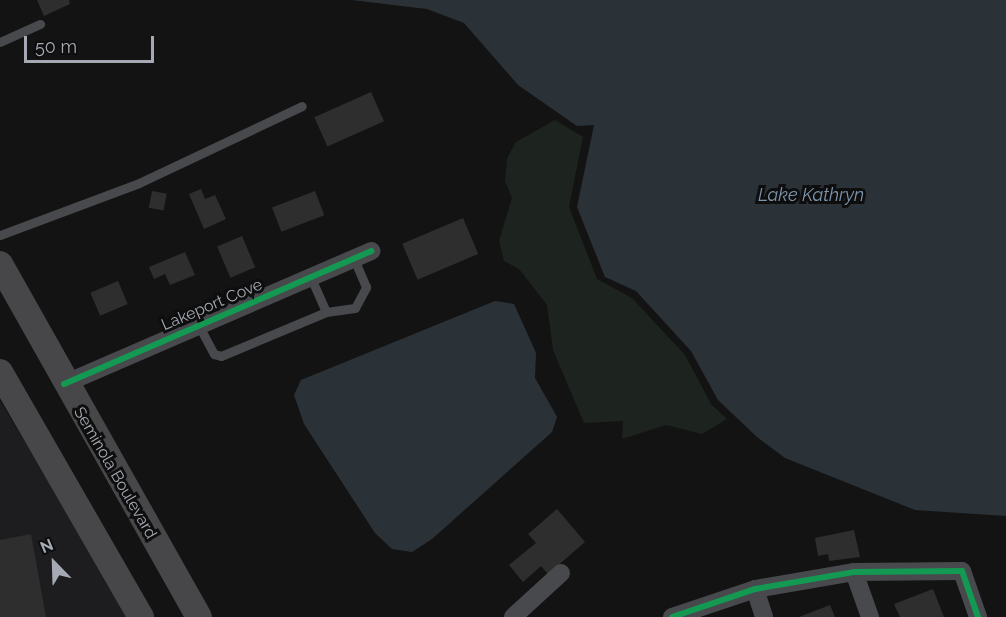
<!DOCTYPE html>
<html>
<head>
<meta charset="utf-8">
<style>
	body { margin:0 }
	#map { position:relative; width:1006px; height:617px; overflow:hidden; background:#131313; font-family:Raleway,sans-serif }
	div>[style] { position:absolute }
	[style*='--x'] { left:calc(var(--x)*1px); top:calc(var(--y)*1px); width:calc(var(--w)*1px); rotate:calc(var(--a)*1deg) }
	.built>* { inset:0; background:#1d1d1f }
	.green>* { inset:0; background:#1d231e }
	.water>* { inset:0; background:#2b3237 }
	.building>* { inset:0; background:#2e2e2e; transform-origin:0 0 }
	.service>* { height:9px; margin:-4.5px; padding:0 4.5px; transform-origin:4.5px; border-radius:4.5px; background:#48494c }
	.minor>* { height:18px; margin:-9px; padding:0 9px; transform-origin:9px; border-radius:9px; background:#48494c }
	.secondary>* { height:26px; margin:-13px; padding:0 13px; transform-origin:13px; border-radius:13px; background:#47474a }
	.cycleway>* { height:6px; margin:-3px; padding:0 3px; transform-origin:3px; border-radius:3px; background:#139951 }
	span { translate:-50% -50%; white-space:nowrap; text-align:center; line-height:1.15; -webkit-text-stroke:6px #0e0e0f; paint-order:stroke }
	.street-label { font-size:16px; color:#a5a9b3 }
	.water-label { font-size:18px; color:#7e95ac; font-style:italic }
	.north { position:absolute; left:24px; top:533px; width:60px; height:60px; -webkit-text-stroke:4px #0e0e0f; paint-order:stroke; rotate:337deg; font-size:16px; font-weight:700; line-height:24px; text-align:center; color:#a5a9b3 }
	.north::after { content:''; display:block; margin:auto; width:21px; height:27px; background:#a5a9b3; clip-path:polygon(50% 0,100% 100%,50% 72%,0 100%) }
	.scale { position:absolute; left:24px; top:36px; width:130px; height:27px; box-sizing:border-box; border:3px solid #a5a9b3; border-top:0; padding-left:8px; font-size:18px; line-height:21px; white-space:nowrap; color:#a5a9b3; -webkit-text-stroke:4px #0e0e0f; paint-order:stroke }
</style>
</head>
<body>
<div id="map">
	<div class="built">
		<div style="clip-path:polygon(0 401px,107px 577px,130px 617px,0 617px)"></div>
	</div>
	<div class="green">
		<div style="clip-path:polygon(555px 120px,583px 137px,569px 207px,597px 279px,632px 298px,685px 355px,711px 404px,727px 419px,702px 434px,666px 425px,622px 439px,623px 421px,584px 423px,553px 350px,547px 305px,519px 269px,504px 261px,499px 241px,512px 198px,505px 181px,507px 158px,516px 142px)"></div>
	</div>
	<div class="water">
		<div style="clip-path:polygon(352px 0,1006px 0,1006px 516px,915px 510px,785px 458px,757px 437px,718px 400px,691px 351px,636px 291px,605px 277px,577px 207px,594px 125px,577px 126px,518px 85px,464px 23px,427px 9px)"></div>
		<div style="clip-path:polygon(495px 301px,514px 304px,536px 353px,535px 378px,557px 417px,552px 432px,432px 539px,412px 552px,392px 549px,375px 533px,304px 424px,294px 395px,301px 380px)"></div>
	</div>
	<div class="building">
		<div style="clip-path:polygon(37px 0,69px 0,70px 4px,44px 16px)"></div>
		<div style="left:371px;top:92px;width:32px;height:62px;rotate:66deg"></div>
		<div style="clip-path:polygon(201px 189px,205px 199px,215px 195px,226px 219px,204px 229px,189px 194px)"></div>
		<div style="left:152px;top:191px;width:15px;height:17px;rotate:11deg"></div>
		<div style="left:315px;top:191px;width:26px;height:46px;rotate:69deg"></div>
		<div style="left:463px;top:218px;width:39px;height:66px;rotate:67deg"></div>
		<div style="left:242px;top:236px;width:34px;height:27px;rotate:67deg"></div>
		<div style="clip-path:polygon(185px 252px,195px 275px,170px 285px,165px 274px,154px 279px,149px 267px)"></div>
		<div style="left:118px;top:281px;width:25px;height:30px;rotate:67deg"></div>
		<div style="clip-path:polygon(557px 509px,585px 542px,548px 574px,541px 566px,523px 582px,509px 565px,536px 543px,528px 534px)"></div>
		<div style="clip-path:polygon(854px 530px,860px 557px,829px 561px,828px 554px,818px 556px,815px 538px)"></div>
		<div style="clip-path:polygon(31px 534px,46px 617px,0 617px,0 540px)"></div>
		<div style="clip-path:polygon(933px 589px,944px 617px,900px 617px,894px 604px)"></div>
		<div style="clip-path:polygon(830px 605px,835px 617px,799px 617px)"></div>
	</div>
	<div class="service">
		<div style="--x:0;--y:42;--w:44;--a:-24.2"></div>
		<div style="--x:0;--y:235;--w:148;--a:-20.5"></div>
		<div style="--x:139;--y:183;--w:180;--a:-25.3"></div>
		<div style="--x:311;--y:278;--w:37;--a:66"></div>
		<div style="--x:199;--y:326;--w:32;--a:62"></div>
		<div style="--x:214;--y:354;--w:7;--a:16"></div>
		<div style="--x:221;--y:356;--w:114;--a:-22.7"></div>
		<div style="--x:326;--y:312;--w:29;--a:-8"></div>
		<div style="--x:355;--y:308;--w:24;--a:-62"></div>
		<div style="--x:366;--y:287;--w:30;--a:-113"></div>
	</div>
	<div class="minor">
		<div style="--x:64;--y:384;--w:335;--a:-23.4"></div>
		<div style="--x:854;--y:572;--w:48;--a:70.4"></div>
		<div style="--x:755;--y:589;--w:29;--a:72"></div>
		<div style="--x:513;--y:617;--w:65;--a:-42.5"></div>
		<div style="--x:672;--y:617;--w:88;--a:-18.6"></div>
		<div style="--x:755;--y:589;--w:100;--a:-9.7"></div>
		<div style="--x:854;--y:572;--w:108;--a:-0.5"></div>
		<div style="--x:962;--y:571;--w:49;--a:70.8"></div>
	</div>
	<div class="secondary">
		<div style="--x:0;--y:264;--w:405;--a:60.6"></div>
		<div style="--x:0;--y:372;--w:283;--a:60.1"></div>
	</div>
	<div class="cycleway">
		<div style="--x:64;--y:384;--w:335;--a:-23.4"></div>
		<div style="--x:672;--y:617;--w:88;--a:-18.6"></div>
		<div style="--x:755;--y:589;--w:100;--a:-9.7"></div>
		<div style="--x:854;--y:572;--w:108;--a:-0.5"></div>
		<div style="--x:962;--y:571;--w:49;--a:70.8"></div>
	</div>
	<div class="street-label">
		<span style="left:212px;top:305px;rotate:-23deg">Lakeport Cove</span>
		<span style="left:115px;top:473px;rotate:60deg">Seminola Boulevard</span>
	</div>
	<div class="water-label">
		<span style="left:811px;top:195px">Lake Kathryn</span>
	</div>
	<div class="north">N</div>
	<div class="scale">50 m</div>
</div>
</body>
</html>
